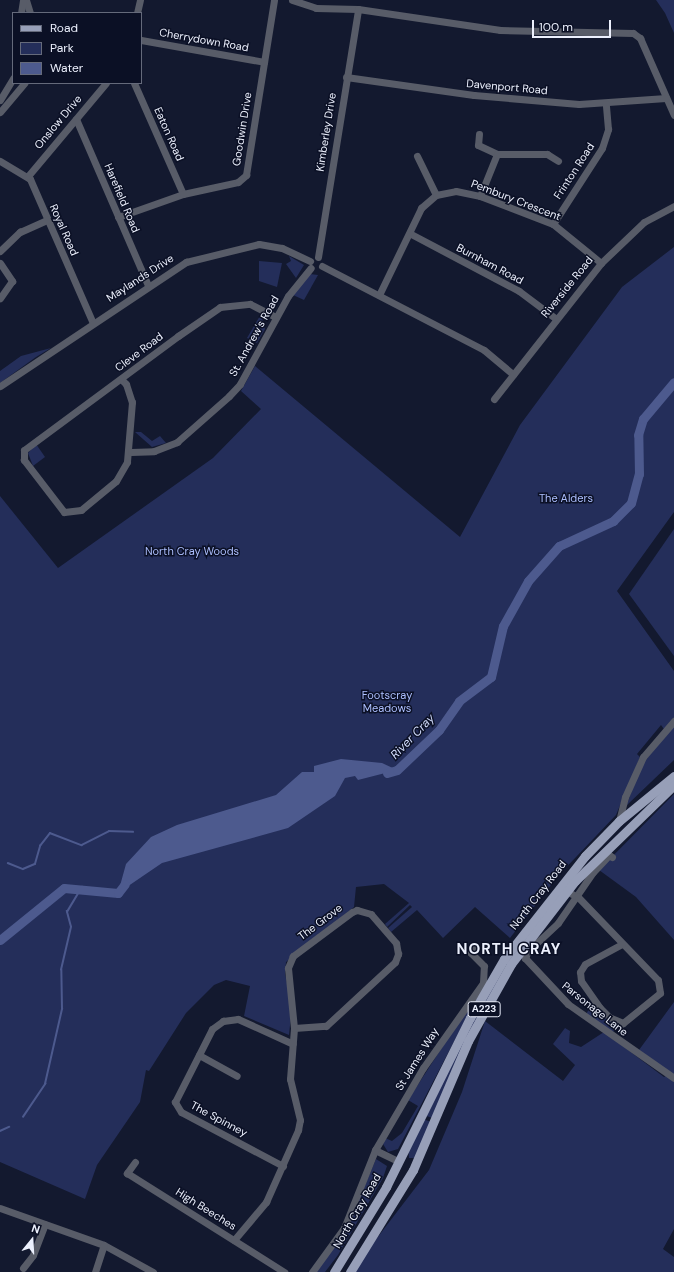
<!DOCTYPE html>
<html>
<head>
<meta charset="utf-8">
<style>
	body { margin:0 }
	#map { position:relative; width:674px; height:1272px; overflow:hidden; background:#13192f; font-family:"DM Sans",sans-serif }
	div>[style] { position:absolute }
	[style*='--x'] { left:calc(var(--x)*1px); top:calc(var(--y)*1px); width:calc(var(--w)*1px); rotate:calc(var(--a)*1deg) }
	.green>* { inset:0; background:#242e5a }
	.water>* { inset:0; background:#4d5a8e }
	.stream>* { height:1.5px; margin:-0.75px; padding:0 0.75px; transform-origin:0.75px; border-radius:0.75px; background:#4d5a8e }
	.river>* { height:9px; margin:-4.5px; padding:0 4.5px; transform-origin:4.5px; border-radius:4.5px; background:#4d5a8e }
	.minor>* { height:7px; margin:-3.5px; padding:0 3.5px; transform-origin:3.5px; border-radius:3.5px; background:#585c68 }
	.major>* { height:9px; margin:-4.5px; padding:0 4.5px; transform-origin:4.5px; border-radius:4.5px; background:#979fb8 }
	span { translate:-50% -50%; white-space:nowrap; text-align:center; line-height:1.15; -webkit-text-stroke:3px #0b1025; paint-order:stroke }
	.shield-label span { padding:1px 3px; background:#0b1025; border:1px solid; border-radius:3px; -webkit-text-stroke-width:0 }
	.shield-label { font-size:10px; color:#ecf0fd; font-weight:700 }
	.street-label { font-size:11px; color:#ecf0fd }
	.park-label { font-size:11px; color:#adbffe }
	.water-label { font-size:12px; color:#d4defe; font-style:italic }
	.district-label { font-size:15px; color:#ecf0fd; font-weight:700; letter-spacing:1px }
	.legend { position:absolute; left:12px; top:12px; width:130px; height:72px; box-sizing:border-box; background:#0b1025; border:1px solid #656a7b; margin:0; padding:5px 7px; list-style:none; font-size:12px; color:#ecf0fd }
	.legend li { display:flex; align-items:center; gap:8px; height:20px }
	.legend b { width:20px; border:1px solid #656a7b }
	.north { position:absolute; left:12px; top:1220px; width:40px; height:40px; -webkit-text-stroke:3px #0b1025; paint-order:stroke; rotate:18deg; font-size:11px; font-weight:700; line-height:16px; text-align:center; color:#ecf0fd }
	.north::after { content:''; display:block; margin:auto; width:14px; height:18px; background:#ecf0fd; clip-path:polygon(50% 0,100% 100%,50% 72%,0 100%) }
	.scale { position:absolute; left:532px; top:20px; width:79px; height:18px; box-sizing:border-box; border:2px solid #ecf0fd; border-top:0; padding-left:5px; font-size:12px; line-height:14px; white-space:nowrap; color:#ecf0fd; -webkit-text-stroke:3px #0b1025; paint-order:stroke }
</style>
</head>
<body>
<div id="map">
	<div class="green">
		<div style="clip-path:polygon(656px 0,674px 0,674px 33px,665px 13px)"></div>
		<div style="clip-path:polygon(674px 247px,674px 512px,617px 591px,674px 671px,674px 760px,626px 806px,641px 767px,666px 732px,661px 725px,637px 754px,640px 757px,616px 815px,557px 877px,510px 938px,475px 907px,443px 938px,417px 910px,391px 932px,388px 928px,412px 907px,410px 905px,387px 927px,385px 924px,409px 903px,384px 884px,356px 887px,354px 907px,286px 962px,285px 974px,292px 1006px,289px 1035px,244px 1016px,250px 986px,226px 980px,214px 985px,186px 1013px,149px 1071px,146px 1070px,140px 1102px,97px 1165px,85px 1199px,0 1162px,0 496px,58px 568px,213px 458px,261px 409px,241px 391px,255px 366px,460px 537px,520px 425px,622px 287px)"></div>
		<div style="clip-path:polygon(289px 256px,304px 265px,296px 278px,286px 264px,291px 261px)"></div>
		<div style="clip-path:polygon(259px 261px,282px 263px,277px 287px,259px 281px)"></div>
		<div style="clip-path:polygon(310px 274px,318px 275px,304px 300px,293px 295px)"></div>
		<div style="clip-path:polygon(261px 314px,265px 329px,257px 343px,247px 338px)"></div>
		<div style="clip-path:polygon(51px 348px,36px 357px,0 383px,0 371px,21px 356px)"></div>
		<div style="clip-path:polygon(135px 432px,141px 432px,152px 441px,160px 436px,166px 443px,152px 447px)"></div>
		<div style="clip-path:polygon(36px 444px,45px 457px,33px 466px,28px 453px)"></div>
		<div style="clip-path:polygon(674px 529px,674px 656px,629px 594px)"></div>
		<div style="clip-path:polygon(674px 794px,674px 940px,636px 897px,599px 870px)"></div>
		<div style="clip-path:polygon(509px 958px,432px 1118px,424px 1115px,479px 1007px)"></div>
		<div style="clip-path:polygon(594px 1002px,620px 1024px,612px 1033px,586px 1014px)"></div>
		<div style="clip-path:polygon(674px 1002px,674px 1229px,663px 1249px,674px 1257px,674px 1272px,351px 1272px,429px 1170px,462px 1092px,485px 1021px,563px 1081px,575px 1065px,553px 1044px,565px 1028px,570px 1031px,569px 1043px,581px 1047px,604px 1032px,664px 1077px,671px 1073px,639px 1050px)"></div>
		<div style="clip-path:polygon(467px 1009px,470px 1011px,398px 1149px,388px 1152px,383px 1144px,385px 1138px,392px 1141px,402px 1133px,418px 1106px,408px 1100px)"></div>
		<div style="clip-path:polygon(423px 1119px,431px 1122px,415px 1158px,409px 1158px,408px 1147px)"></div>
		<div style="clip-path:polygon(376px 1159px,387px 1166px,383px 1178px,338px 1255px,325px 1272px,315px 1272px,346px 1230px)"></div>
	</div>
	<div class="water">
		<div style="clip-path:polygon(341px 759px,382px 763px,397px 770px,358px 780px,355px 776px,345px 778px,335px 796px,288px 828px,162px 863px,118px 893px,126px 864px,151px 837px,177px 825px,276px 795px,302px 772px,314px 772px,314px 766px)"></div>
	</div>
	<div class="stream">
		<div style="--x:8;--y:863;--w:16;--a:22"></div>
		<div style="--x:23;--y:869;--w:13;--a:-23"></div>
		<div style="--x:35;--y:864;--w:19;--a:-74"></div>
		<div style="--x:40;--y:846;--w:16;--a:-52"></div>
		<div style="--x:50;--y:833;--w:34;--a:21"></div>
		<div style="--x:82;--y:845;--w:30;--a:-27"></div>
		<div style="--x:109;--y:831;--w:24;--a:2"></div>
		<div style="--x:23;--y:1117;--w:40;--a:-56"></div>
		<div style="--x:45;--y:1084;--w:77;--a:-77.2"></div>
		<div style="--x:62;--y:1009;--w:39;--a:-91"></div>
		<div style="--x:61;--y:970;--w:44;--a:-76.9"></div>
		<div style="--x:71;--y:927;--w:16;--a:-105"></div>
		<div style="--x:67;--y:912;--w:29;--a:-59"></div>
		<div style="--x:0;--y:1131;--w:10;--a:-24"></div>
	</div>
	<div class="river">
		<div style="--x:387;--y:773;--w:10;--a:-17"></div>
		<div style="--x:397;--y:770;--w:58;--a:-43.6"></div>
		<div style="--x:439;--y:730;--w:35;--a:-55"></div>
		<div style="--x:459;--y:701;--w:40;--a:-37"></div>
		<div style="--x:491;--y:677;--w:52;--a:-76.8"></div>
		<div style="--x:503;--y:626;--w:51;--a:-60.9"></div>
		<div style="--x:528;--y:581;--w:47;--a:-48.5"></div>
		<div style="--x:559;--y:546;--w:60;--a:-24.8"></div>
		<div style="--x:613;--y:521;--w:25;--a:-45"></div>
		<div style="--x:631;--y:503;--w:30;--a:-75"></div>
		<div style="--x:639;--y:474;--w:39;--a:-91"></div>
		<div style="--x:638;--y:435;--w:17;--a:-73"></div>
		<div style="--x:643;--y:419;--w:48;--a:-50"></div>
		<div style="--x:0;--y:940;--w:82;--a:-39.1"></div>
		<div style="--x:64;--y:888;--w:54;--a:5.3"></div>
		<div style="--x:118;--y:893;--w:11;--a:-52"></div>
	</div>
	<div class="minor">
		<div style="--x:26;--y:0;--w:14;--a:73"></div>
		<div style="--x:292;--y:0;--w:25;--a:18"></div>
		<div style="--x:316;--y:8;--w:42;--a:1.4"></div>
		<div style="--x:358;--y:9;--w:144;--a:8.4"></div>
		<div style="--x:500;--y:30;--w:133;--a:1.3"></div>
		<div style="--x:633;--y:33;--w:9;--a:36"></div>
		<div style="--x:640;--y:38;--w:84;--a:66.2"></div>
		<div style="--x:21;--y:13;--w:13;--a:-81"></div>
		<div style="--x:137;--y:13;--w:13;--a:-77"></div>
		<div style="--x:141;--y:40;--w:125;--a:10.1"></div>
		<div style="--x:346;--y:77;--w:129;--a:8"></div>
		<div style="--x:474;--y:95;--w:105;--a:4.9"></div>
		<div style="--x:579;--y:104;--w:87;--a:-3.9"></div>
		<div style="--x:134;--y:83;--w:121;--a:66.2"></div>
		<div style="--x:0;--y:100;--w:26;--a:-59"></div>
		<div style="--x:0;--y:112;--w:38;--a:-50"></div>
		<div style="--x:76;--y:119;--w:181;--a:66.6"></div>
		<div style="--x:479;--y:134;--w:11;--a:95"></div>
		<div style="--x:478;--y:145;--w:21;--a:25"></div>
		<div style="--x:417;--y:156;--w:43;--a:64"></div>
		<div style="--x:0;--y:161;--w:35;--a:31"></div>
		<div style="--x:30;--y:179;--w:157;--a:66.4"></div>
		<div style="--x:28;--y:176;--w:121;--a:-50"></div>
		<div style="--x:480;--y:196;--w:45;--a:-68"></div>
		<div style="--x:497;--y:154;--w:50;--a:0"></div>
		<div style="--x:547;--y:154;--w:13;--a:32"></div>
		<div style="--x:118;--y:217;--w:69;--a:-19.5"></div>
		<div style="--x:183;--y:194;--w:56;--a:-12.3"></div>
		<div style="--x:238;--y:182;--w:11;--a:-41"></div>
		<div style="--x:246;--y:175;--w:177;--a:-80.9"></div>
		<div style="--x:553;--y:224;--w:90;--a:-57.2"></div>
		<div style="--x:602;--y:148;--w:20;--a:-72"></div>
		<div style="--x:608;--y:129;--w:25;--a:-95"></div>
		<div style="--x:411;--y:234;--w:122;--a:27.8"></div>
		<div style="--x:519;--y:291;--w:45;--a:36.9"></div>
		<div style="--x:0;--y:251;--w:28;--a:-44"></div>
		<div style="--x:20;--y:232;--w:30;--a:-24"></div>
		<div style="--x:318;--y:257;--w:251;--a:-80.8"></div>
		<div style="--x:0;--y:263;--w:22;--a:56"></div>
		<div style="--x:12;--y:281;--w:21;--a:125"></div>
		<div style="--x:322;--y:266;--w:182;--a:27.4"></div>
		<div style="--x:484;--y:350;--w:38;--a:40"></div>
		<div style="--x:379;--y:295;--w:97;--a:-64.2"></div>
		<div style="--x:421;--y:208;--w:20;--a:-41"></div>
		<div style="--x:436;--y:195;--w:20;--a:-11"></div>
		<div style="--x:456;--y:191;--w:25;--a:12"></div>
		<div style="--x:480;--y:196;--w:78;--a:21"></div>
		<div style="--x:553;--y:224;--w:62;--a:39.1"></div>
		<div style="--x:121;--y:379;--w:7;--a:45"></div>
		<div style="--x:126;--y:384;--w:19;--a:72"></div>
		<div style="--x:132;--y:402;--w:60;--a:94.8"></div>
		<div style="--x:127;--y:462;--w:22;--a:120"></div>
		<div style="--x:116;--y:481;--w:45;--a:140.4"></div>
		<div style="--x:81;--y:510;--w:17;--a:173"></div>
		<div style="--x:64;--y:512;--w:66;--a:-127.6"></div>
		<div style="--x:24;--y:460;--w:10;--a:-90"></div>
		<div style="--x:24;--y:450;--w:192;--a:-36.5"></div>
		<div style="--x:178;--y:336;--w:51;--a:-34.6"></div>
		<div style="--x:220;--y:307;--w:30;--a:-6"></div>
		<div style="--x:250;--y:304;--w:29;--a:27"></div>
		<div style="--x:0;--y:386;--w:224;--a:-33.7"></div>
		<div style="--x:186;--y:262;--w:75;--a:-13.9"></div>
		<div style="--x:259;--y:244;--w:23;--a:10"></div>
		<div style="--x:282;--y:248;--w:31;--a:25"></div>
		<div style="--x:494;--y:399;--w:173;--a:-51.8"></div>
		<div style="--x:601;--y:263;--w:59;--a:-43.6"></div>
		<div style="--x:644;--y:222;--w:34;--a:-28"></div>
		<div style="--x:131;--y:452;--w:23;--a:-2"></div>
		<div style="--x:154;--y:451;--w:25;--a:-21"></div>
		<div style="--x:177;--y:442;--w:69;--a:-41.5"></div>
		<div style="--x:229;--y:396;--w:16;--a:-47"></div>
		<div style="--x:240;--y:384;--w:100;--a:-61.4"></div>
		<div style="--x:288;--y:296;--w:36;--a:-51"></div>
		<div style="--x:619;--y:821;--w:25;--a:-76"></div>
		<div style="--x:625;--y:797;--w:44;--a:-65.8"></div>
		<div style="--x:643;--y:757;--w:48;--a:-49.3"></div>
		<div style="--x:612;--y:857;--w:4;--a:-146"></div>
		<div style="--x:609;--y:855;--w:23;--a:133"></div>
		<div style="--x:593;--y:872;--w:62;--a:124.5"></div>
		<div style="--x:558;--y:923;--w:41;--a:137"></div>
		<div style="--x:528;--y:951;--w:8;--a:113"></div>
		<div style="--x:525;--y:958;--w:63;--a:46.9"></div>
		<div style="--x:568;--y:1004;--w:129;--a:34.9"></div>
		<div style="--x:566;--y:891;--w:13;--a:27"></div>
		<div style="--x:578;--y:897;--w:115;--a:46.1"></div>
		<div style="--x:658;--y:980;--w:13;--a:81"></div>
		<div style="--x:660;--y:993;--w:48;--a:141"></div>
		<div style="--x:623;--y:1023;--w:15;--a:-157"></div>
		<div style="--x:609;--y:1017;--w:13;--a:-135"></div>
		<div style="--x:600;--y:1008;--w:33;--a:-125"></div>
		<div style="--x:581;--y:981;--w:9;--a:-96"></div>
		<div style="--x:580;--y:972;--w:9;--a:-58"></div>
		<div style="--x:585;--y:964;--w:42;--a:-28.4"></div>
		<div style="--x:199;--y:1055;--w:43;--a:28.9"></div>
		<div style="--x:375;--y:1150;--w:25;--a:26"></div>
		<div style="--x:135;--y:1162;--w:14;--a:126"></div>
		<div style="--x:127;--y:1173;--w:186;--a:32.2"></div>
		<div style="--x:283;--y:1166;--w:115;--a:-152.1"></div>
		<div style="--x:181;--y:1112;--w:12;--a:-121"></div>
		<div style="--x:175;--y:1102;--w:82;--a:-63.1"></div>
		<div style="--x:212;--y:1029;--w:14;--a:-36"></div>
		<div style="--x:223;--y:1021;--w:15;--a:-8"></div>
		<div style="--x:238;--y:1019;--w:60;--a:24.4"></div>
		<div style="--x:0;--y:1208;--w:110;--a:19.6"></div>
		<div style="--x:104;--y:1245;--w:56;--a:28.9"></div>
		<div style="--x:234;--y:1240;--w:50;--a:-49.9"></div>
		<div style="--x:266;--y:1202;--w:79;--a:-66"></div>
		<div style="--x:298;--y:1130;--w:10;--a:-79"></div>
		<div style="--x:300;--y:1120;--w:42;--a:-103.7"></div>
		<div style="--x:290;--y:1079;--w:51;--a:-85.5"></div>
		<div style="--x:294;--y:1028;--w:32;--a:-4"></div>
		<div style="--x:326;--y:1026;--w:94;--a:-42.8"></div>
		<div style="--x:395;--y:962;--w:9;--a:-69"></div>
		<div style="--x:398;--y:954;--w:11;--a:-100"></div>
		<div style="--x:396;--y:943;--w:38;--a:-131"></div>
		<div style="--x:371;--y:914;--w:15;--a:-164"></div>
		<div style="--x:357;--y:910;--w:5;--a:158"></div>
		<div style="--x:352;--y:912;--w:74;--a:143.3"></div>
		<div style="--x:293;--y:956;--w:13;--a:113"></div>
		<div style="--x:288;--y:968;--w:60;--a:84.3"></div>
		<div style="--x:23;--y:1268;--w:16;--a:-52"></div>
		<div style="--x:33;--y:1255;--w:33;--a:-69"></div>
		<div style="--x:95;--y:1272;--w:28;--a:-72"></div>
		<div style="--x:312;--y:1272;--w:54;--a:-54"></div>
		<div style="--x:344;--y:1228;--w:84;--a:-68.3"></div>
		<div style="--x:375;--y:1150;--w:95;--a:-59.7"></div>
		<div style="--x:423;--y:1068;--w:104;--a:-54.8"></div>
		<div style="--x:483;--y:983;--w:17;--a:-87"></div>
		<div style="--x:484;--y:966;--w:18;--a:-135"></div>
		<div style="--x:471;--y:953;--w:8;--a:-67"></div>
	</div>
	<div class="major">
		<div style="--x:334;--y:1272;--w:100;--a:-58.5"></div>
		<div style="--x:386;--y:1187;--w:189;--a:-63.6"></div>
		<div style="--x:470;--y:1018;--w:68;--a:-60"></div>
		<div style="--x:504;--y:959;--w:131;--a:-51.8"></div>
		<div style="--x:585;--y:856;--w:49;--a:-45.8"></div>
		<div style="--x:619;--y:821;--w:71;--a:-39.3"></div>
		<div style="--x:350;--y:1272;--w:120;--a:-58.3"></div>
		<div style="--x:413;--y:1170;--w:140;--a:-66.9"></div>
		<div style="--x:468;--y:1041;--w:88;--a:-60.8"></div>
		<div style="--x:511;--y:964;--w:105;--a:-52.4"></div>
		<div style="--x:575;--y:881;--w:138;--a:-44.1"></div>
	</div>
	<div class="shield-label">
		<span style="left:484px;top:1009px">A223</span>
	</div>
	<div class="street-label">
		<span style="left:204px;top:40px;rotate:10deg">Cherrydown Road</span>
		<span style="left:507px;top:87px;rotate:5deg">Davenport Road</span>
		<span style="left:58px;top:122px;rotate:-50deg">Onslow Drive</span>
		<span style="left:242px;top:129px;rotate:-81deg">Goodwin Drive</span>
		<span style="left:326px;top:132px;rotate:-81deg">Kimberley Drive</span>
		<span style="left:169px;top:134px;rotate:66deg">Eaton Road</span>
		<span style="left:574px;top:171px;rotate:-57deg">Frinton Road</span>
		<span style="left:122px;top:198px;rotate:67deg">Harefield Road</span>
		<span style="left:516px;top:200px;rotate:21deg">Pembury Crescent</span>
		<span style="left:64px;top:230px;rotate:66deg">Royal Road</span>
		<span style="left:490px;top:264px;rotate:28deg">Burnham Road</span>
		<span style="left:140px;top:278px;rotate:-33deg">Maylands Drive</span>
		<span style="left:567px;top:287px;rotate:-51deg">Riverside Road</span>
		<span style="left:254px;top:336px;rotate:-61deg">St. Andrew's Road</span>
		<span style="left:139px;top:352px;rotate:-37deg">Cleve Road</span>
		<span style="left:538px;top:895px;rotate:-52deg">North Cray Road</span>
		<span style="left:320px;top:922px;rotate:-37deg">The Grove</span>
		<span style="left:595px;top:1009px;rotate:38deg">Parsonage Lane</span>
		<span style="left:417px;top:1059px;rotate:-58deg">St James Way</span>
		<span style="left:219px;top:1119px;rotate:28deg">The Spinney</span>
		<span style="left:206px;top:1209px;rotate:32deg">High Beeches</span>
		<span style="left:357px;top:1211px;rotate:-60deg">North Cray Road</span>
	</div>
	<div class="park-label">
		<span style="left:566px;top:498px">The Alders</span>
		<span style="left:192px;top:551px">North Cray Woods</span>
		<span style="left:387px;top:702px">Footscray<br>Meadows</span>
	</div>
	<div class="water-label">
		<span style="left:413px;top:737px;rotate:-46deg">River Cray</span>
	</div>
	<div class="district-label">
		<span style="left:509px;top:950px">NORTH CRAY</span>
	</div>
	<ul class="legend">
	<li><b style="height:5px;background:#979fb8"></b>Road</li>
	<li><b style="height:11px;background:#242e5a"></b>Park</li>
	<li><b style="height:11px;background:#4d5a8e"></b>Water</li>
	</ul>
	<div class="north">N</div>
	<div class="scale">100 m</div>
</div>
</body>
</html>
